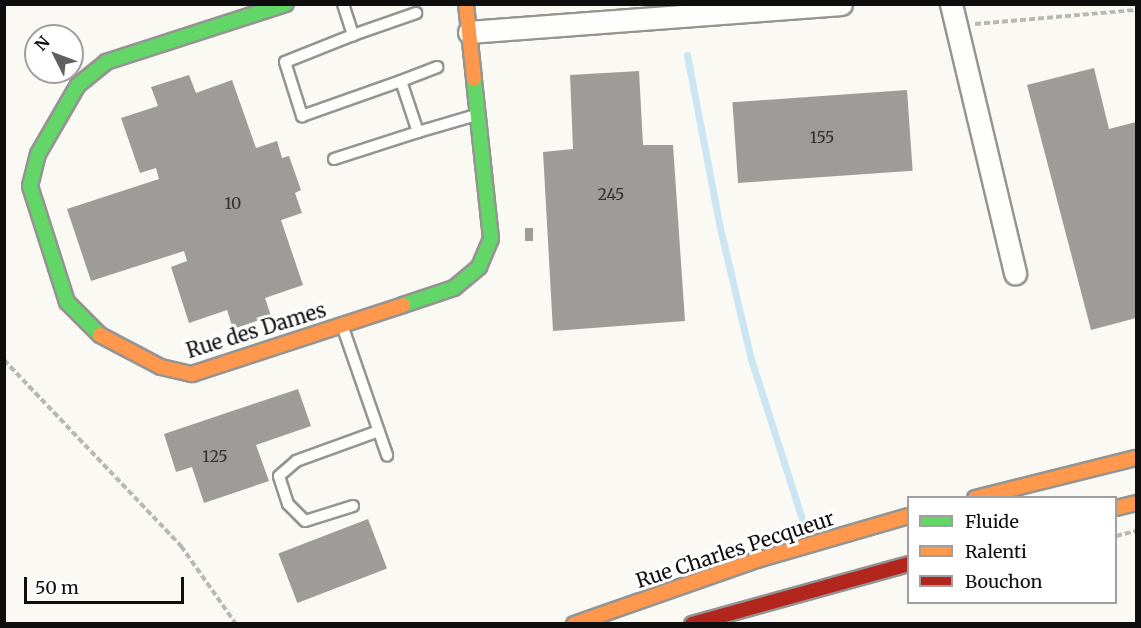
<!DOCTYPE html>
<html>
<head>
<meta charset="utf-8">
<style>
	body { margin:0 }
	#map { position:relative; width:1141px; height:628px; overflow:hidden; background:#faf9f4; font-family:Merriweather,serif }
	div>[style] { position:absolute }
	[style*='--x'] { left:calc(var(--x)*1px); top:calc(var(--y)*1px); width:calc(var(--w)*1px); rotate:calc(var(--a)*1deg) }
	.stream>* { height:7px; margin:-3.5px; padding:0 3.5px; transform-origin:3.5px; border-radius:3.5px; background:#cae6f3 }
	.building>* { inset:0; background:#9e9c99; transform-origin:0 0 }
	.path>* { height:4px; margin-top:-2px; transform-origin:0; background:repeating-linear-gradient(90deg,#b8b8b7 0 6px,transparent 0 9px) }
	.roads { filter:drop-shadow(2px 0 #949492) drop-shadow(-2px 0 #949492) drop-shadow(0 2px #949492) drop-shadow(0 -2px #949492) }
	.lane>* { height:10px; margin:-5px; padding:0 5px; transform-origin:5px; border-radius:5px; background:#fefefd }
	.street>* { height:21px; margin:-10.5px; padding:0 10.5px; transform-origin:10.5px; border-radius:10.5px; background:#fefefd }
	.fast>* { height:14px; margin:-7px; padding:0 7px; transform-origin:7px; border-radius:7px; background:#63d668 }
	.slow>* { height:14px; margin:-7px; padding:0 7px; transform-origin:7px; border-radius:7px; background:#ff974d }
	.jam>* { height:14px; margin:-7px; padding:0 7px; transform-origin:7px; border-radius:7px; background:#b3261e }
	span { translate:-50% -50%; white-space:nowrap; text-align:center; line-height:1.15; -webkit-text-stroke:6px #fff; paint-order:stroke }
	.number-label { font-size:16px; color:#323231 }
	.number-label span { -webkit-text-stroke-width:0 }
	.street-label { font-size:20px; color:#0e0e0e }
	.frame { position:absolute; inset:0; border:6px solid #0e0e0e; pointer-events:none }
	.legend { position:absolute; left:907px; top:496px; width:210px; height:108px; box-sizing:border-box; background:#fff; border:2px solid #9f9f9f; margin:0; padding:8px 10px; list-style:none; font-size:18px; color:#0e0e0e }
	.legend li { display:flex; align-items:center; gap:12px; height:30px }
	.legend b { width:30px; border:2px solid #9f9f9f }
	.north { position:absolute; left:24px; top:24px; width:60px; height:60px; box-sizing:border-box; background:#fff; border:2px solid #9f9f9f; border-radius:50%; rotate:312deg; font-size:16px; font-weight:700; line-height:24px; text-align:center; color:#0e0e0e }
	.north::after { content:''; display:block; margin:auto; width:21px; height:27px; background:#61605e; clip-path:polygon(50% 0,100% 100%,50% 72%,0 100%) }
	.scale { position:absolute; left:24px; top:577px; width:160px; height:27px; box-sizing:border-box; border:3px solid #0e0e0e; border-top:0; padding-left:8px; font-size:18px; line-height:21px; white-space:nowrap; color:#0e0e0e; -webkit-text-stroke:4px #fff; paint-order:stroke }
</style>
</head>
<body>
<div id="map">
	<div class="stream">
		<div style="--x:687;--y:55;--w:176;--a:79.2"></div>
		<div style="--x:720;--y:228;--w:135;--a:76.7"></div>
		<div style="--x:751;--y:359;--w:174;--a:72.3"></div>
	</div>
	<div class="building">
		<div style="clip-path:polygon(1094px 68px,1109px 129px,1136px 122px,1136px 318px,1091px 330px,1027px 85px)"></div>
		<div style="clip-path:polygon(639px 71px,643px 145px,673px 145px,685px 321px,553px 331px,543px 152px,573px 149px,570px 75px)"></div>
		<div style="clip-path:polygon(189px 75px,196px 93px,232px 80px,256px 148px,277px 141px,282px 158px,289px 156px,301px 190px,295px 193px,302px 213px,281px 220px,303px 285px,265px 298px,271px 316px,233px 329px,227px 310px,189px 323px,171px 267px,187px 261px,184px 251px,91px 281px,67px 209px,159px 179px,156px 168px,140px 173px,121px 118px,158px 106px,151px 87px)"></div>
		<div style="left:907px;top:90px;width:81px;height:175px;rotate:86deg"></div>
		<div style="left:525px;top:228px;width:8px;height:13px"></div>
		<div style="clip-path:polygon(298px 389px,311px 426px,256px 445px,269px 481px,204px 503px,192px 467px,176px 472px,164px 434px)"></div>
		<div style="left:368px;top:519px;width:53px;height:96px;rotate:69deg"></div>
	</div>
	<div class="path">
		<div style="--x:975;--y:24;--w:162;--a:-5"></div>
		<div style="--x:4;--y:360;--w:257;--a:46.4"></div>
		<div style="--x:181;--y:546;--w:95;--a:54.8"></div>
		<div style="--x:1116;--y:536;--w:21;--a:-14"></div>
	</div>
	<div class="roads">
		<div class="lane">
			<div style="--x:343;--y:4;--w:33;--a:72"></div>
			<div style="--x:353;--y:35;--w:73;--a:158.3"></div>
			<div style="--x:285;--y:62;--w:57;--a:72.5"></div>
			<div style="--x:302;--y:116;--w:105;--a:-19.5"></div>
			<div style="--x:401;--y:81;--w:54;--a:71.6"></div>
			<div style="--x:418;--y:132;--w:60;--a:-16.3"></div>
			<div style="--x:353;--y:35;--w:67;--a:-19.2"></div>
			<div style="--x:401;--y:81;--w:39;--a:-21"></div>
			<div style="--x:334;--y:159;--w:88;--a:-17.8"></div>
			<div style="--x:342;--y:325;--w:138;--a:70.9"></div>
			<div style="--x:353;--y:506;--w:50;--a:162.6"></div>
			<div style="--x:305;--y:521;--w:24;--a:-135"></div>
			<div style="--x:288;--y:504;--w:29;--a:-108"></div>
			<div style="--x:279;--y:476;--w:23;--a:-41"></div>
			<div style="--x:296;--y:461;--w:88;--a:-19.9"></div>
		</div>
		<div class="street">
			<div style="--x:951;--y:4;--w:277;--a:76.6"></div>
			<div style="--x:469;--y:32;--w:373;--a:-4.3"></div>
		</div>
		<div class="fast">
			<div style="--x:403;--y:305;--w:54;--a:-18.4"></div>
			<div style="--x:454;--y:288;--w:33;--a:-40"></div>
			<div style="--x:479;--y:267;--w:30;--a:-67"></div>
			<div style="--x:491;--y:239;--w:161;--a:-96.1"></div>
			<div style="--x:100;--y:335;--w:47;--a:-135"></div>
			<div style="--x:67;--y:302;--w:122;--a:-107.7"></div>
			<div style="--x:30;--y:186;--w:33;--a:-76"></div>
			<div style="--x:38;--y:154;--w:80;--a:-59.9"></div>
			<div style="--x:78;--y:85;--w:36;--a:-39"></div>
			<div style="--x:106;--y:62;--w:189;--a:-17.9"></div>
		</div>
		<div class="slow">
			<div style="--x:466;--y:4;--w:75;--a:83.9"></div>
			<div style="--x:100;--y:335;--w:69;--a:27.7"></div>
			<div style="--x:161;--y:367;--w:32;--a:13"></div>
			<div style="--x:192;--y:374;--w:222;--a:-18.1"></div>
			<div style="--x:975;--y:498;--w:166;--a:-14"></div>
			<div style="--x:1116;--y:508;--w:21;--a:-14"></div>
			<div style="--x:574;--y:624;--w:194;--a:-19.3"></div>
			<div style="--x:757;--y:560;--w:157;--a:-16.2"></div>
		</div>
		<div class="jam">
			<div style="--x:692;--y:624;--w:224;--a:-15.5"></div>
		</div>
	</div>
	<div class="number-label">
		<span style="left:822px;top:137px">155</span>
		<span style="left:611px;top:194px">245</span>
		<span style="left:233px;top:203px">10</span>
		<span style="left:215px;top:456px">125</span>
	</div>
	<div class="street-label">
		<span style="left:256px;top:330px;rotate:-17deg">Rue des Dames</span>
		<span style="left:735px;top:549px;rotate:-18deg">Rue Charles Pecqueur</span>
	</div>
	<div class="frame"></div>
	<ul class="legend">
	<li><b style="height:8px;background:#63d668"></b>Fluide</li>
	<li><b style="height:8px;background:#ff974d"></b>Ralenti</li>
	<li><b style="height:8px;background:#b3261e"></b>Bouchon</li>
	</ul>
	<div class="north">N</div>
	<div class="scale">50 m</div>
</div>
</body>
</html>
